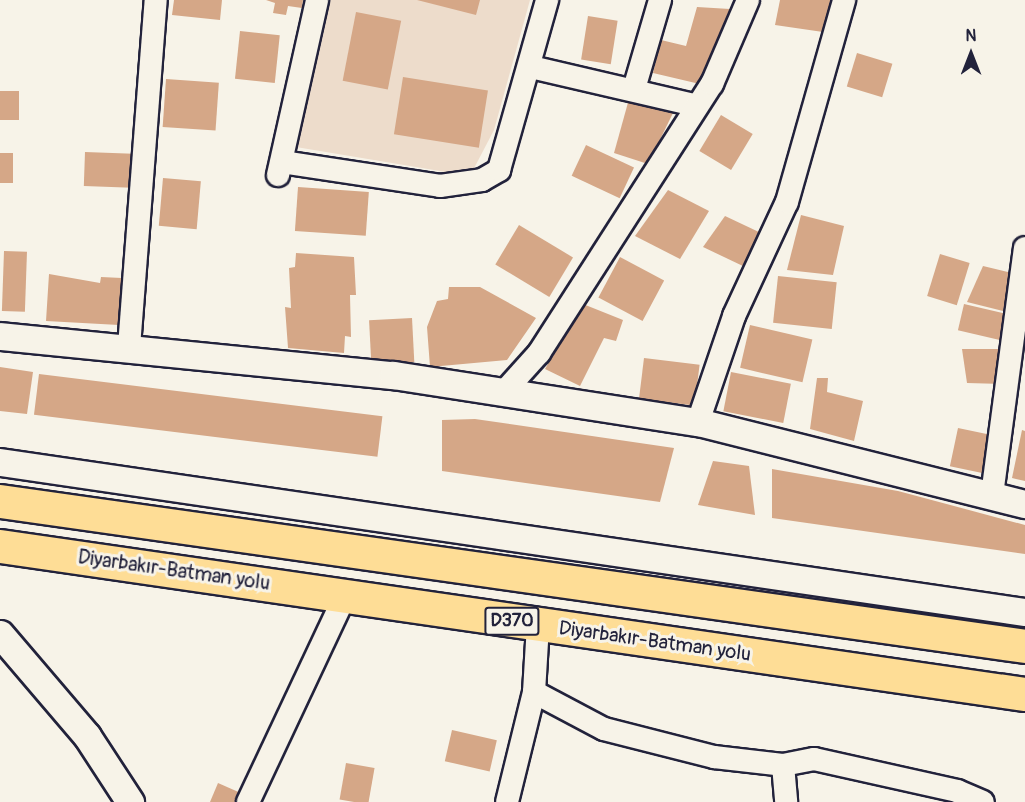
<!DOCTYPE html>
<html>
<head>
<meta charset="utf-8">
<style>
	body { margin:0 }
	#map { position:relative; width:1025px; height:802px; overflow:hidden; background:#f7f3e8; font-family:Pangolin,sans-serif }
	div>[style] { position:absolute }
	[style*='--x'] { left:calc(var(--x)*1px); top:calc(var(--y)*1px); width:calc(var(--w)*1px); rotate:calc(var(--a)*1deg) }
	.built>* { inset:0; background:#eddccb }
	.building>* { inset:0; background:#d5a787; transform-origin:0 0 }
	.roads { filter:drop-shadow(2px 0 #22223b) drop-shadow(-2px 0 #22223b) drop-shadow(0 2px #22223b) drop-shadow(0 -2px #22223b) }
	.minor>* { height:22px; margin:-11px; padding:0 11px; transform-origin:11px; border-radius:11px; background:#f7f3e8 }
	.tertiary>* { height:27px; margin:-13.5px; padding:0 13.5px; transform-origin:13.5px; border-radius:13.5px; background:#f7f3e8 }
	.trunk>* { height:33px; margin:-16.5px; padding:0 16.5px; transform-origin:16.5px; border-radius:16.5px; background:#fedd96 }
	span { translate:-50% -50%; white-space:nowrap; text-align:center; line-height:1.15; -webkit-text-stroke:6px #f7f3e8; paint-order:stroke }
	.shield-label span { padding:2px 4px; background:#f7f3e8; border:2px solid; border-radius:4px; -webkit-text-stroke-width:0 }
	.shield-label { font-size:18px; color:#22223b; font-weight:700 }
	.street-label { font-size:20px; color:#22223b }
	.north { position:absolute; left:941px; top:24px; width:60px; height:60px; -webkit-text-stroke:4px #f7f3e8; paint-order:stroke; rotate:0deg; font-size:16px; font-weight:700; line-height:24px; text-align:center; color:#22223b }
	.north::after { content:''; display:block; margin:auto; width:21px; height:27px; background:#22223b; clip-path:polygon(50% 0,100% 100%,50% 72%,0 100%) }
</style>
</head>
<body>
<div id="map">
	<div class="built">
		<div style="clip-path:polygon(328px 0,530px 0,494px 130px,470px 176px,296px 147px)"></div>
	</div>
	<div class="building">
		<div style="clip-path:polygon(174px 0,222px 0,220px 20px,172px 15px)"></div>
		<div style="clip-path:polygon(266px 0,303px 0,302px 8px,288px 6px,286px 15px,273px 13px,275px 3px)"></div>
		<div style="clip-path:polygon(417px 0,480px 0,476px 15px)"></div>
		<div style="clip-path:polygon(780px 0,831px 0,823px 32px,775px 25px)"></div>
		<div style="clip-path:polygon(697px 7px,730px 9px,704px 85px,653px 73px,661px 40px,686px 46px)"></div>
		<div style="left:356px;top:12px;width:46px;height:70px;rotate:11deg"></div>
		<div style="left:588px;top:16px;width:30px;height:44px;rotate:9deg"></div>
		<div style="left:240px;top:31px;width:40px;height:48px;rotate:6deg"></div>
		<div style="left:857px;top:53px;width:37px;height:35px;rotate:17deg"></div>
		<div style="left:403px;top:77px;width:86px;height:58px;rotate:9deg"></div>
		<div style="left:166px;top:79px;width:53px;height:48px;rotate:4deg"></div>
		<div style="left:0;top:91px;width:19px;height:29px"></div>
		<div style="clip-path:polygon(629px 99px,673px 113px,648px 164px,614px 153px)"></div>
		<div style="left:721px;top:115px;width:37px;height:42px;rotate:31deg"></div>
		<div style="left:586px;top:145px;width:53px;height:34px;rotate:25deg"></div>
		<div style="left:85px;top:152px;width:48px;height:34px;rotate:2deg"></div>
		<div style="left:0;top:153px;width:13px;height:30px"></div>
		<div style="left:163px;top:178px;width:38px;height:48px;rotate:5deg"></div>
		<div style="left:298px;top:187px;width:71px;height:44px;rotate:4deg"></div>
		<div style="clip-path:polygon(668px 190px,709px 211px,680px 259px,635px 236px)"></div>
		<div style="clip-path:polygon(801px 215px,844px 226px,833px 275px,787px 270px)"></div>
		<div style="clip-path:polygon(725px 216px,761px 233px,745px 267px,703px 247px)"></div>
		<div style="left:519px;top:225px;width:63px;height:46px;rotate:31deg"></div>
		<div style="left:4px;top:251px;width:23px;height:60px;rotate:2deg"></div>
		<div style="clip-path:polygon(296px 253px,354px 257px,356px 295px,350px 295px,351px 337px,345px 336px,344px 353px,288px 348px,285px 307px,291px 308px,289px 268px,295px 267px)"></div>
		<div style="left:940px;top:254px;width:31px;height:44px;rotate:17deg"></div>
		<div style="left:620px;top:257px;width:50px;height:46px;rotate:28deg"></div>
		<div style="clip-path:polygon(983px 266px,1012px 273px,1003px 311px,967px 302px)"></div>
		<div style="clip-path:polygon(49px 274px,100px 283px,101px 277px,122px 278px,119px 325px,46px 321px)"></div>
		<div style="left:778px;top:276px;width:59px;height:47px;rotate:6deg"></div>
		<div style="clip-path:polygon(449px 287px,480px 287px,536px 318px,507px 360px,430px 367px,427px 327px,437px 301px,448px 299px)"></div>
		<div style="clip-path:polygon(583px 304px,623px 320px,616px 341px,604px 338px,580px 386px,545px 369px)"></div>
		<div style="left:964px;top:304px;width:44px;height:27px;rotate:13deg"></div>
		<div style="left:412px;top:318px;width:44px;height:43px;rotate:87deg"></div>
		<div style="left:750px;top:325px;width:64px;height:44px;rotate:13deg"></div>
		<div style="clip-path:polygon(962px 349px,1003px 349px,1003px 384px,967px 383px)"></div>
		<div style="left:644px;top:358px;width:56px;height:41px;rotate:7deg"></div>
		<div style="clip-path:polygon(0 367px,33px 372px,27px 414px,0 411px)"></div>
		<div style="left:731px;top:372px;width:61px;height:40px;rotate:11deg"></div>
		<div style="left:39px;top:374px;width:346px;height:41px;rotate:7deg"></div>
		<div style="clip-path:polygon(817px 378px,828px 378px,827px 392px,863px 401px,854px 441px,810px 429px)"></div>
		<div style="clip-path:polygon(475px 419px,674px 448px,660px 502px,442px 471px,442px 420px)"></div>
		<div style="left:958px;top:428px;width:33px;height:39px;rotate:12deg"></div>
		<div style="clip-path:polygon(1022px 430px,1025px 431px,1025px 481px,1012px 478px)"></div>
		<div style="clip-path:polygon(713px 461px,749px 466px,755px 515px,698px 505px)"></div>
		<div style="clip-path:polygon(772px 469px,898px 491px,1025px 525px,1025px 554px,772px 518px)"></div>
		<div style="left:452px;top:730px;width:46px;height:32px;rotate:13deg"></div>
		<div style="left:346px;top:763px;width:29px;height:37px;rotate:10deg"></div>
		<div style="clip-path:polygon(218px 783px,243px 794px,240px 802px,210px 802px)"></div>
	</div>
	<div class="roads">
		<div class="minor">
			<div style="--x:531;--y:67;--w:167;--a:13.1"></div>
			<div style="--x:634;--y:89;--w:93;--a:-73.7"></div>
			<div style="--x:282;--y:162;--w:160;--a:8.6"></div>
			<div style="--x:440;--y:186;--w:42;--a:-8.1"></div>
			<div style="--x:482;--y:180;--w:20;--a:-30"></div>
			<div style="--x:499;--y:170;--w:177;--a:-74.2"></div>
			<div style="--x:278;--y:175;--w:179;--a:-77.4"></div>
			<div style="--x:129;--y:347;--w:348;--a:-85.6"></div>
			<div style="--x:503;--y:393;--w:54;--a:-48"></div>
			<div style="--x:539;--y:353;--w:320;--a:-57.3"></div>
			<div style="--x:712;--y:84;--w:91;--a:-66.8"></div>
			<div style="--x:698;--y:422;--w:112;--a:-71.2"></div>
			<div style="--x:734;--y:316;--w:126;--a:-65.1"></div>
			<div style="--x:787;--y:202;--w:210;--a:-74.2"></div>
			<div style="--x:992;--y:495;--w:249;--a:-82.4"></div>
			<div style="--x:538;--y:625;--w:67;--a:93.4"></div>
			<div style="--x:534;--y:692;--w:79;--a:27.9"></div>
			<div style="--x:604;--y:729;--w:114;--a:14.3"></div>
			<div style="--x:714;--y:757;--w:69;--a:6.6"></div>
			<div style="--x:783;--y:765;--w:32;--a:-11"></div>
			<div style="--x:814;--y:759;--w:147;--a:12.6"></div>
			<div style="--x:957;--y:791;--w:28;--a:23"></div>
			<div style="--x:783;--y:765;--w:37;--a:85"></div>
			<div style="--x:248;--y:802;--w:230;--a:-64.8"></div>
			<div style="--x:507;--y:802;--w:113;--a:-76.2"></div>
		</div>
		<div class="tertiary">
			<div style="--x:0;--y:336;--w:395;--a:5.7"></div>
			<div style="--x:393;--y:375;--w:309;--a:8.8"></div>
			<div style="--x:698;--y:422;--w:337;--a:14.1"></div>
			<div style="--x:0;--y:462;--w:1036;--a:8.33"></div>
			<div style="--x:0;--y:634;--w:134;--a:49.5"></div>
			<div style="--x:87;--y:736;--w:79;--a:56.9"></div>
		</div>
		<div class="trunk">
			<div style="--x:0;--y:501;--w:1035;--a:8.05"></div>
			<div style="--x:0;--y:546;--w:1036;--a:8.22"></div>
		</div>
	</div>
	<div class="shield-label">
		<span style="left:512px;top:621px">D370</span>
	</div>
	<div class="street-label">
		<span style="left:174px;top:570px;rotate:8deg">Diyarbakır-Batman yolu</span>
		<span style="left:655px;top:641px;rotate:8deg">Diyarbakır-Batman yolu</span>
	</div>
	<div class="north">N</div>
</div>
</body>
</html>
